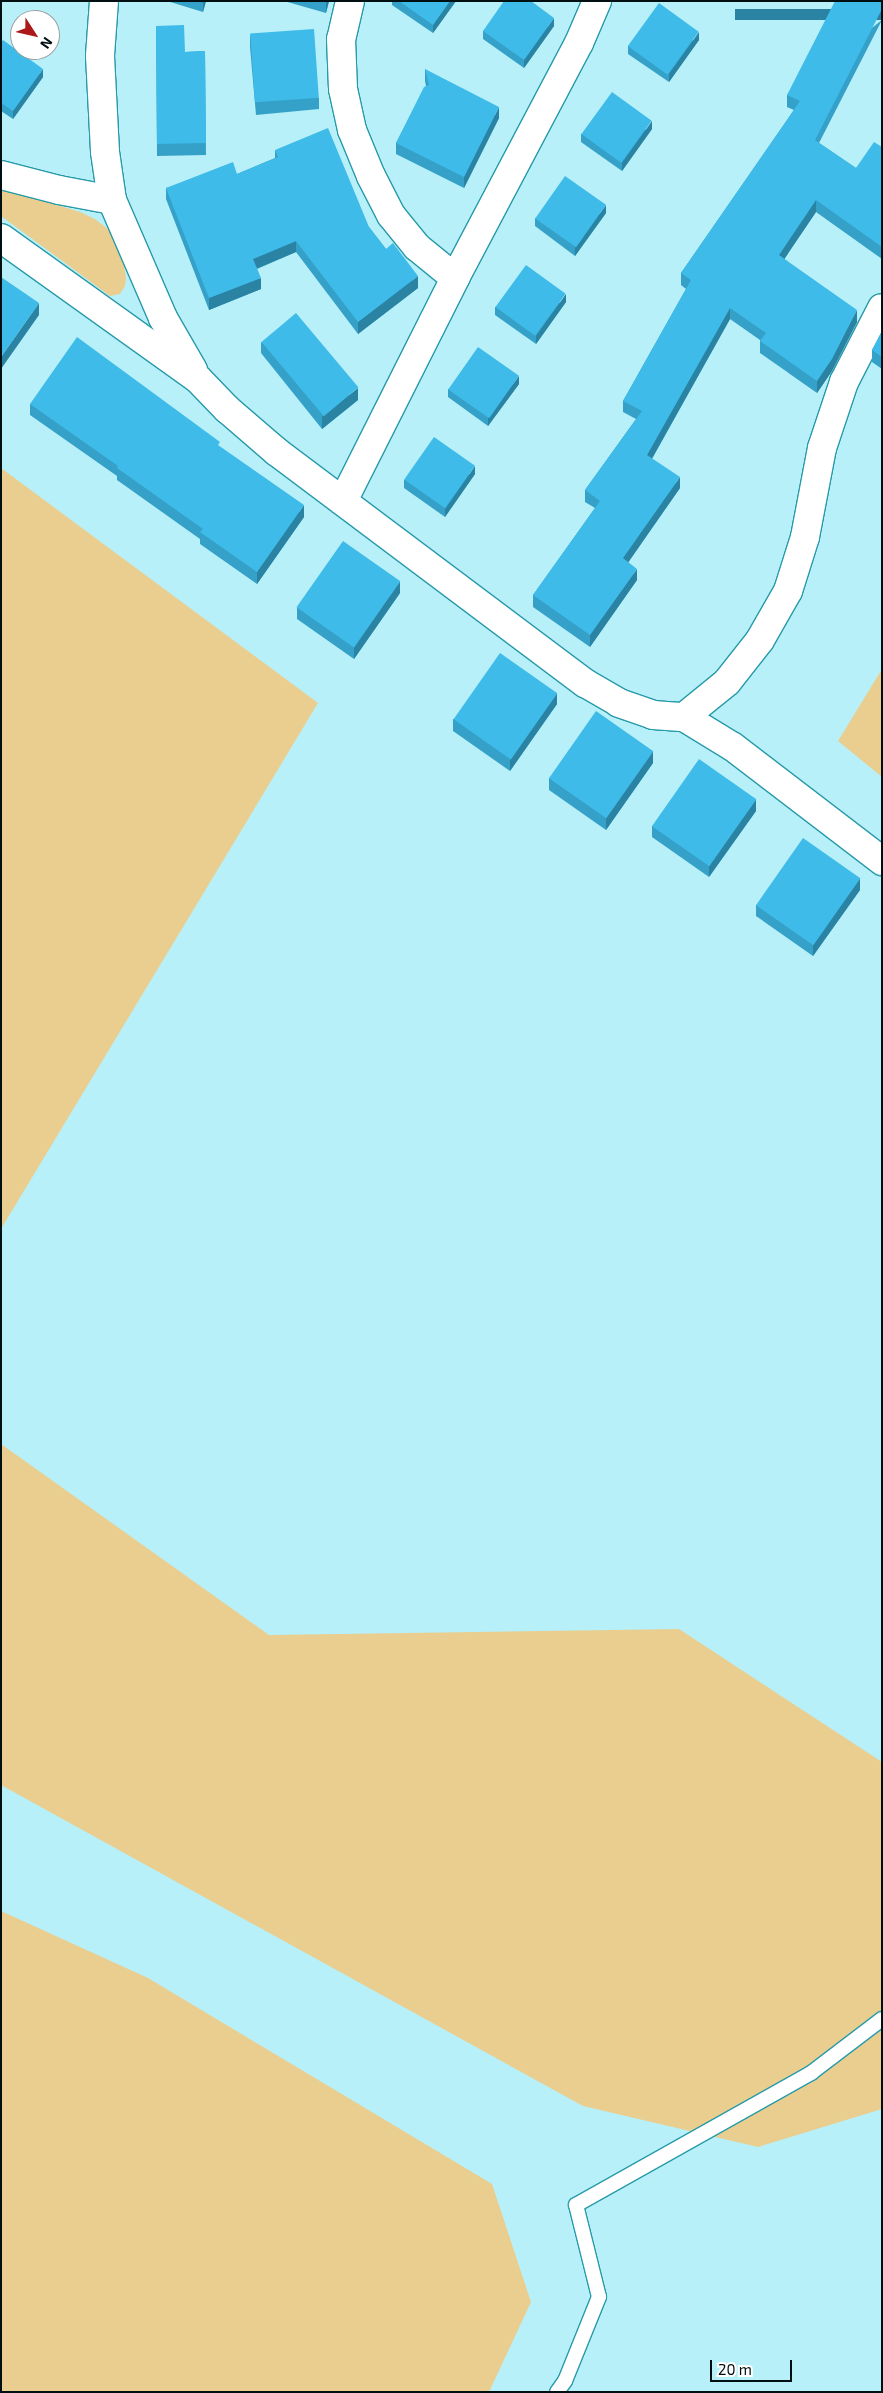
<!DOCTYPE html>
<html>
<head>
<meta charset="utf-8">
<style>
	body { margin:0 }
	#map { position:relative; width:883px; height:2393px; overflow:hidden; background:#b7f0f9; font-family:"Exo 2",sans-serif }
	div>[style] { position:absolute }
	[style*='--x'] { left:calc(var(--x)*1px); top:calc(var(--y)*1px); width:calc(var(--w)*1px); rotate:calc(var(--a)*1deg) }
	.green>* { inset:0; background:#e9ce8f }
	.roads { filter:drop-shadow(1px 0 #279aa9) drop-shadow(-1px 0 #279aa9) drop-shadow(0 1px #279aa9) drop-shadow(0 -1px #279aa9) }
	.lane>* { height:14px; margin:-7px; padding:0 7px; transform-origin:7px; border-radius:7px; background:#fff }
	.street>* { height:28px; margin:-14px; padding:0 14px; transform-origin:14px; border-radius:14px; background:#fff }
	.wall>* { inset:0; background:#35a1c8 }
	.shaded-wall>* { inset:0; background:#2b83a3; transform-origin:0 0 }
	.building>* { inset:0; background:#3ebbe9; transform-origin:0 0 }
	span { translate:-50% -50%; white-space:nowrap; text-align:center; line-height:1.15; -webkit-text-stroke:4.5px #fff; paint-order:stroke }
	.frame { position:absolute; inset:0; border:2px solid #000f12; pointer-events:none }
	.north { position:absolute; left:10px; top:10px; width:50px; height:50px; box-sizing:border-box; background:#fff; border:1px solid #999fa0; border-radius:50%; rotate:125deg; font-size:14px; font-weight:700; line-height:20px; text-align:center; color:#000f12 }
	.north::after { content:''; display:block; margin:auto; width:18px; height:22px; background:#ab1918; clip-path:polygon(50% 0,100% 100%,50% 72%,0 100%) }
	.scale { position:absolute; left:710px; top:2360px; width:82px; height:22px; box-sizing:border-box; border:2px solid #000f12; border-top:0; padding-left:6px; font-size:15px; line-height:18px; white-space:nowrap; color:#000f12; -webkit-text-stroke:4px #fff; paint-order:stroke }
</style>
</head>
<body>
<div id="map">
	<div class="green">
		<div style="clip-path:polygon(1px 188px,80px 212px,95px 219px,108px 229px,122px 253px,126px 278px,125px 286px,120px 294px,110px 296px,1px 216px)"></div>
		<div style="clip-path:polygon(1px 468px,318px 703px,1px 1229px)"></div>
		<div style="clip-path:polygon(882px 669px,882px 777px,838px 741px)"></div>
		<div style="clip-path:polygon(1px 1444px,269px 1635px,679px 1629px,882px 1762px,882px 2109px,758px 2147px,583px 2106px,1px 1785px)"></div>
		<div style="clip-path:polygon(1px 1911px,148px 1978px,492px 2184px,531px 2302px,489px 2392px,1px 2392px)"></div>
	</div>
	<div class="roads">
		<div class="lane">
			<div style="--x:557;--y:2392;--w:14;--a:-54"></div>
			<div style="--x:565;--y:2381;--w:91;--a:-68"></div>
			<div style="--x:599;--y:2297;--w:95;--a:-104"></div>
			<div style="--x:576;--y:2205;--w:270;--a:-29.3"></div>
			<div style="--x:811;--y:2073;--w:89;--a:-37.3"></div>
		</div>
		<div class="street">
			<div style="--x:104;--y:1;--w:55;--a:94.2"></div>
			<div style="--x:100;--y:56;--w:96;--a:87"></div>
			<div style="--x:105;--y:152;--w:49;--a:81.7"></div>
			<div style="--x:112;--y:200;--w:129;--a:66.6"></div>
			<div style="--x:163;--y:318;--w:60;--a:60"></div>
			<div style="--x:350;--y:1;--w:39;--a:103"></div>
			<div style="--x:341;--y:39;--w:50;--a:87.7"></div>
			<div style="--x:343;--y:89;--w:42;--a:77.6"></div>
			<div style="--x:352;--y:130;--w:50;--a:67.6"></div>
			<div style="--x:371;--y:176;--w:44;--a:62.9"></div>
			<div style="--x:391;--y:215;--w:41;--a:50.9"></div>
			<div style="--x:417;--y:247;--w:49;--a:39.2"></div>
			<div style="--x:1;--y:175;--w:60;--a:14.5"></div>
			<div style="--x:59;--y:190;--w:54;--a:10.7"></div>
			<div style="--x:1;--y:238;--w:242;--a:35.6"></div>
			<div style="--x:198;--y:379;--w:42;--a:46"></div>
			<div style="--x:227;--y:409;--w:66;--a:40.7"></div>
			<div style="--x:277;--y:452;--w:385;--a:36.9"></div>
			<div style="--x:585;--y:683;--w:39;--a:30"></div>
			<div style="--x:619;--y:703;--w:36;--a:19"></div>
			<div style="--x:653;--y:715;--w:31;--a:4"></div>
			<div style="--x:684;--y:717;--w:57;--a:31.5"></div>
			<div style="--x:733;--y:747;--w:188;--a:37.4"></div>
			<div style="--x:343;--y:501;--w:250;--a:-63.3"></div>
			<div style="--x:455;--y:278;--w:266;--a:-62.2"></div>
			<div style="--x:579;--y:43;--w:46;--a:-66.8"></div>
			<div style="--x:684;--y:717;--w:55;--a:-39.1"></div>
			<div style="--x:727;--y:682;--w:53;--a:-51.8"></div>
			<div style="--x:760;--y:640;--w:56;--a:-60.3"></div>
			<div style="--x:788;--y:591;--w:57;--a:-72.5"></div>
			<div style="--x:805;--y:537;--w:91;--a:-79.2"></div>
			<div style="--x:822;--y:448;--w:70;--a:-71.6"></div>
			<div style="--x:844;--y:382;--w:83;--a:-62.8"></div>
		</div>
	</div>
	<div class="wall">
		<div style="clip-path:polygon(167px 1px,206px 1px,203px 12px)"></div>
		<div style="clip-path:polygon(284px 1px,329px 1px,326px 13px)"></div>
		<div style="clip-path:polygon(392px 1px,456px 1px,433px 33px,392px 5px)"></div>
		<div style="clip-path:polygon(882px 20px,819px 143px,856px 168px,882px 147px,882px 259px,816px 212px,784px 259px,857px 322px,832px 371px,817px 393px,760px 353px,760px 340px,730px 319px,652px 459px,680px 488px,628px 562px,637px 580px,590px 647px,533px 607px,533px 595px,595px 508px,585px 502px,585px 490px,636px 419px,623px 412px,623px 401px,686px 289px,681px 285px,681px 273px,794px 110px,787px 107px,787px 95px)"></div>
		<div style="clip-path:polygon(156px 26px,185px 52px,205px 51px,206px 155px,157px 156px)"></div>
		<div style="clip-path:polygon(554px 26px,524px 68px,483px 39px,483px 31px)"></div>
		<div style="clip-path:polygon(250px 35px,319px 98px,319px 109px,256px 115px,250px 47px)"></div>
		<div style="clip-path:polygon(699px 40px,669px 82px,628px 54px,628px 46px)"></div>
		<div style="clip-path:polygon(1px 42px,43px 77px,13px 119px,1px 111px)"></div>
		<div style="clip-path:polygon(425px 69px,499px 118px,464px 188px,396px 154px,396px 143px,426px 86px,425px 81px)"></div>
		<div style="clip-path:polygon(652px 129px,622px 171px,581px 142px,581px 134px)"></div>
		<div style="clip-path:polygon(275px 150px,369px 227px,386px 249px,418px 288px,358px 334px,296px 252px,257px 269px,261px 289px,209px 310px,166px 199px,166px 188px,237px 174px,275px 158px)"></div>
		<div style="clip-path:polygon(606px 213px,575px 256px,535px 226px,535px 218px)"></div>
		<div style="clip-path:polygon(566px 302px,536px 344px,495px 315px,495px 307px)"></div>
		<div style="clip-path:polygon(882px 331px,882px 369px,872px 362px,872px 350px)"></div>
		<div style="clip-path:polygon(261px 342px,358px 400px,322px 429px,261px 353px)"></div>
		<div style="clip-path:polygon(519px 384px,488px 426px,448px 397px,448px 389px)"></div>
		<div style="clip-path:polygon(30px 404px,220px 447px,304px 517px,257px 584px,200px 544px,200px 539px,117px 480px,117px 476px,30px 415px)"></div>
		<div style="clip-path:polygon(475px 474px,445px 517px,404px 488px,404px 480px)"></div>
		<div style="clip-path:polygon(400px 593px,354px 659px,297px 619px,297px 608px)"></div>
		<div style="clip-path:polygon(557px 704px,510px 771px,453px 731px,453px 719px)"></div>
		<div style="clip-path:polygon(653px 763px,606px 830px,549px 790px,549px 778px)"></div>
		<div style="clip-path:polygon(756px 811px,709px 877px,652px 837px,652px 826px)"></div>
		<div style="clip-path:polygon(860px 890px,813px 956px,756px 916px,756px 905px)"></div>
	</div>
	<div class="shaded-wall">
		<div style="clip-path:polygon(203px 1px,206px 1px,203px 12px)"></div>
		<div style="clip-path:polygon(326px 1px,329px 1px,326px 13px)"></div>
		<div style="clip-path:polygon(450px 1px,456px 1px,433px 33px,433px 25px)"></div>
		<div style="left:882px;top:9px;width:11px;height:147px;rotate:90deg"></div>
		<div style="clip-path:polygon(554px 18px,554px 26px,524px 68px,524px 60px)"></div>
		<div style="clip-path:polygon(699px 32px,699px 40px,669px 82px,669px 74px)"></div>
		<div style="clip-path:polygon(43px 69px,43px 77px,13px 119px,13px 111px)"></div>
		<div style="clip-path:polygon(499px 107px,499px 118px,464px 188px,464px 177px)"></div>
		<div style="clip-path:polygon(652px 121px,652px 129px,622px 171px,622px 163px)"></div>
		<div style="clip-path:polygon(816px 200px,816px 212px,779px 267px,779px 255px)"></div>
		<div style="clip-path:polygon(606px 205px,606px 213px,575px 256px,575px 248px)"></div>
		<div style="clip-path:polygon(296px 241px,296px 252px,253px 270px,253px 259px)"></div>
		<div style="clip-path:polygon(418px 276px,418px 288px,358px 334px,358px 322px)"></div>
		<div style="clip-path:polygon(261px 278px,261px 289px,209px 310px,209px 298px)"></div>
		<div style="clip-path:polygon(566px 294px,566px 302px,536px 344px,536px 336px)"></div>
		<div style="clip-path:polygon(39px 303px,39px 315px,1px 369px,1px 357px)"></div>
		<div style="clip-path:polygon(730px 308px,730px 319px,647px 467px,647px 455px)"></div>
		<div style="clip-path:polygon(857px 310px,857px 322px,832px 371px,817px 393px,817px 381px)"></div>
		<div style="clip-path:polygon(519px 376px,519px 384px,488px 426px,488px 418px)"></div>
		<div style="clip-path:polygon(358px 388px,358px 400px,322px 429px,322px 417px)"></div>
		<div style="clip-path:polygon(475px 466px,475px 474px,445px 517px,445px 509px)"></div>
		<div style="clip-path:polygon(680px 477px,680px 488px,623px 570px,623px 558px)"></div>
		<div style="clip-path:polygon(304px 505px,304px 517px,257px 584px,257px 572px)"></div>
		<div style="clip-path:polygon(637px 569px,637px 580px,590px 647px,590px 635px)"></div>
		<div style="clip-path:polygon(400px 581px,400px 593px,354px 659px,354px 648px)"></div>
		<div style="clip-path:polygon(557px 693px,557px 704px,510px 771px,510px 760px)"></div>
		<div style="clip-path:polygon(653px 751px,653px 763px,606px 830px,606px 818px)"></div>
		<div style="clip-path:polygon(756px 799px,756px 811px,709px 877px,709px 866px)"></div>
		<div style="clip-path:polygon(860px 878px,860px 890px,813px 956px,813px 945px)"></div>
	</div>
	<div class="building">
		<div style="clip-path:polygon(399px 1px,450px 1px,433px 25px)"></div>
		<div style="clip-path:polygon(504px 1px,531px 1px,554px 18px,524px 60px,483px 31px)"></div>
		<div style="clip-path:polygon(835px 1px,882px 1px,882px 9px,815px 140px,856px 168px,874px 142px,882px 147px,882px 247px,816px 200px,779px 255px,857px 310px,832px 359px,817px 381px,760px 341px,766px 333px,730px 308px,647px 455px,680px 477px,623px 558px,637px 569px,590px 635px,533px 595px,600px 501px,585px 490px,642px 411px,623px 401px,691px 280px,681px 273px,800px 101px,787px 95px)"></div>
		<div style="left:659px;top:3px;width:49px;height:53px;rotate:36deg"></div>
		<div style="clip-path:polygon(184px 25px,185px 52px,205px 51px,206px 143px,157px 144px,156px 26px)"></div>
		<div style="left:314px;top:29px;width:69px;height:64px;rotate:86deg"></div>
		<div style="clip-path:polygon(3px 40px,43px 69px,13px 111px,1px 103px,1px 42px)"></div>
		<div style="clip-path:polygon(425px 69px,499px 107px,464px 177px,396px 143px,424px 87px,429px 85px)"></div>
		<div style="left:612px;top:92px;width:49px;height:52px;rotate:36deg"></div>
		<div style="clip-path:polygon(328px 128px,369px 227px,386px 249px,393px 243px,418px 276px,358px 322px,296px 241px,253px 259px,261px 278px,209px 298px,166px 188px,233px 162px,237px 174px,278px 157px,275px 150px)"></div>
		<div style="left:565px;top:176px;width:50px;height:52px;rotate:35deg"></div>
		<div style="left:526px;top:265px;width:49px;height:52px;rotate:36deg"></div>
		<div style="clip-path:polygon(1px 277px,39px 303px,1px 357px)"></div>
		<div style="left:296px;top:313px;width:97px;height:45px;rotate:50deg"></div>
		<div style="clip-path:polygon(882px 331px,882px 357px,872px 350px)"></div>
		<div style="clip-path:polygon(77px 337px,220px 442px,218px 445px,304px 505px,257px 572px,200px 532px,203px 529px,117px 468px,118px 466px,30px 404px)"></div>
		<div style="left:478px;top:347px;width:50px;height:52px;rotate:35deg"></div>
		<div style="left:434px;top:437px;width:50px;height:52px;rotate:35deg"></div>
		<div style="left:343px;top:541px;width:70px;height:81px;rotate:35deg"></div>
		<div style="left:500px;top:653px;width:70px;height:81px;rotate:35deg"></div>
		<div style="left:596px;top:711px;width:70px;height:82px;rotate:35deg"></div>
		<div style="left:699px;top:759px;width:70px;height:82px;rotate:35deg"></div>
		<div style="left:803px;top:838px;width:70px;height:82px;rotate:35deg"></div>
	</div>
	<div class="frame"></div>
	<div class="north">N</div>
	<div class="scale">20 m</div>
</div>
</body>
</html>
